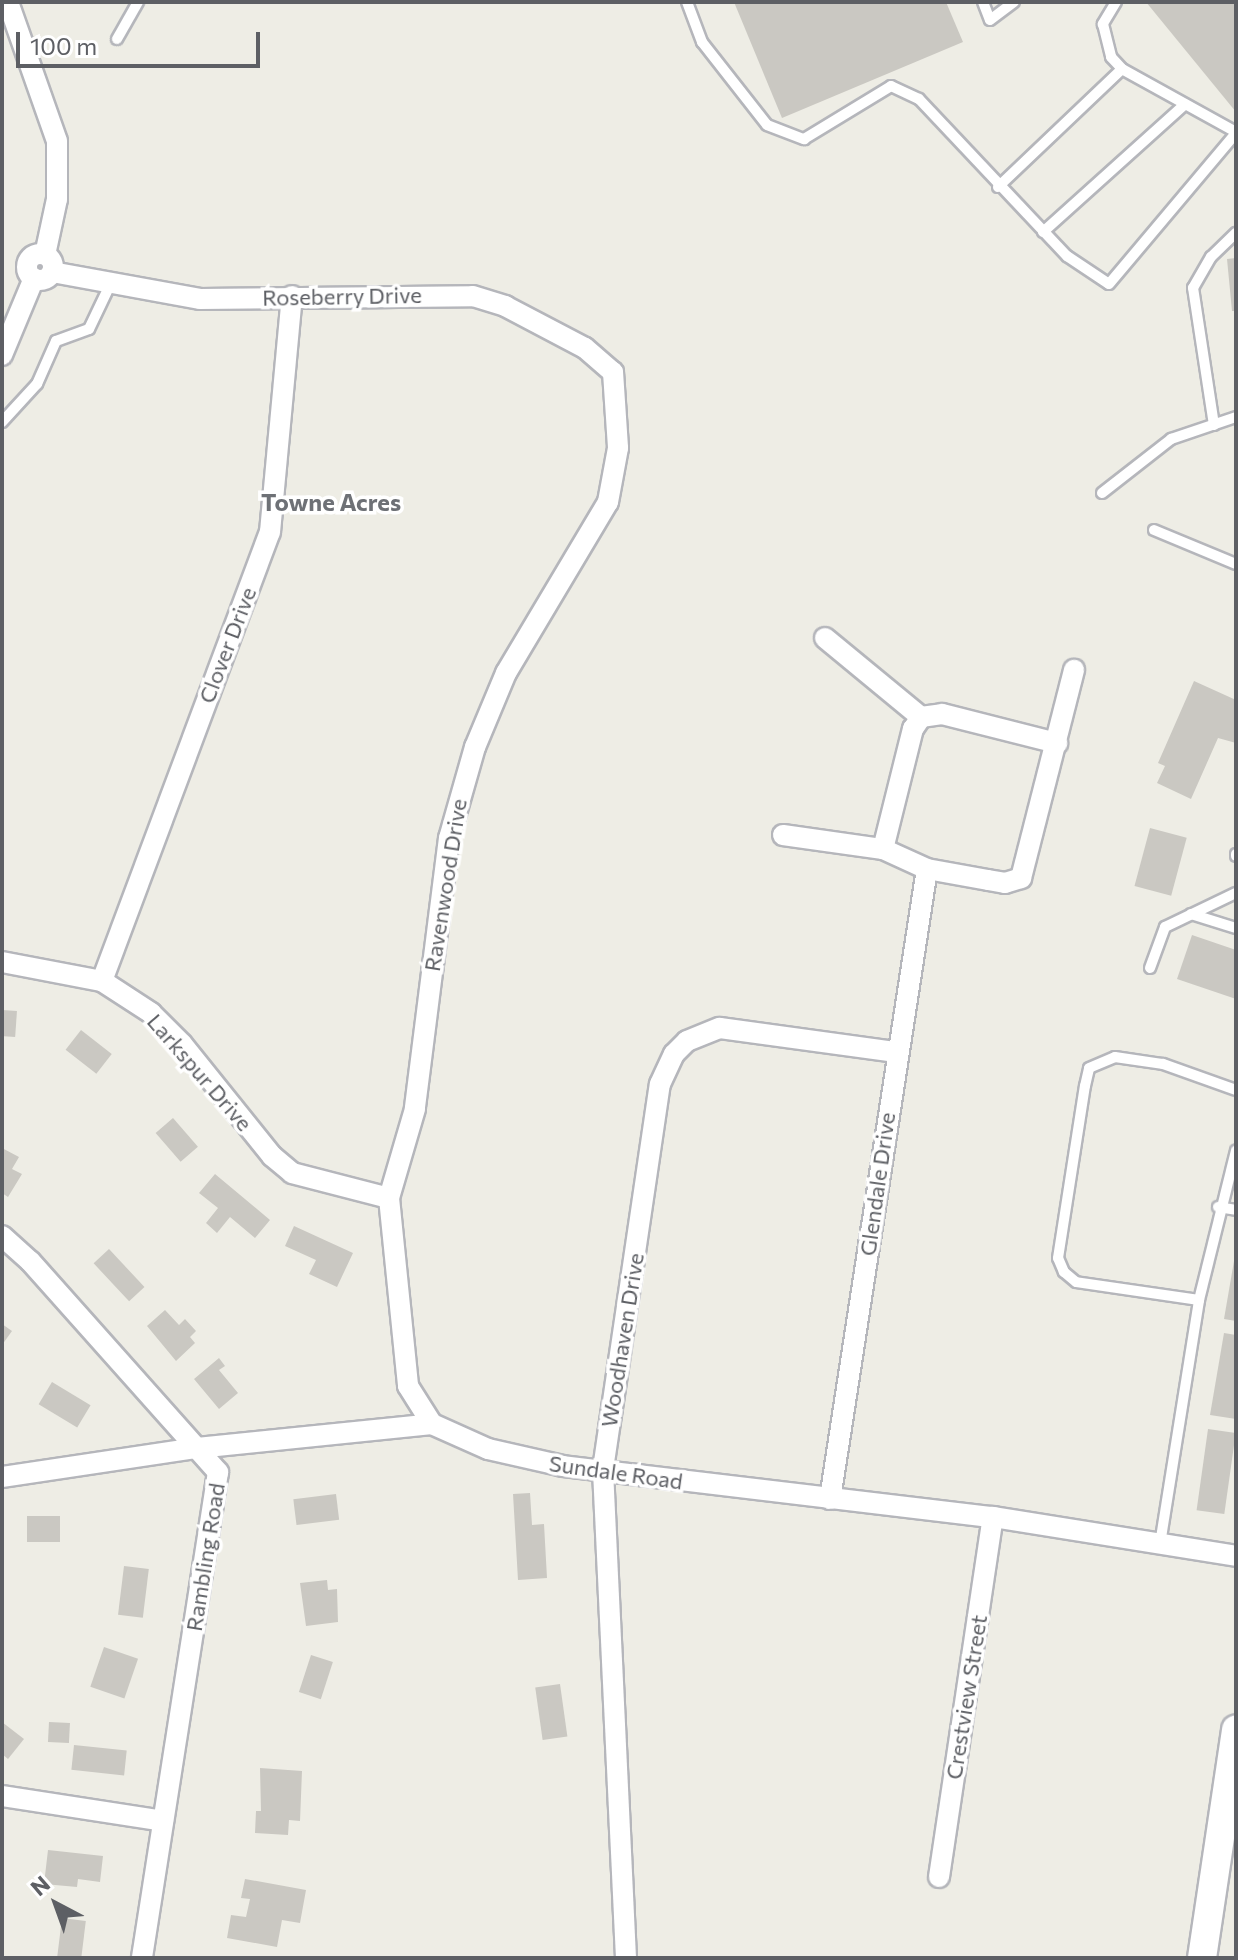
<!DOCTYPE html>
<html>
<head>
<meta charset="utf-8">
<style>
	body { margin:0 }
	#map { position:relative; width:1238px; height:1960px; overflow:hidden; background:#eeede5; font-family:Commissioner,sans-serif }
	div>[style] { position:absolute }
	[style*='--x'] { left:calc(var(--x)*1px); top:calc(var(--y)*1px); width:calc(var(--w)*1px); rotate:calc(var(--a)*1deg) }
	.building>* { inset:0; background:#cac8c2; transform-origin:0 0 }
	.roads { filter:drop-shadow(2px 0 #b5b6bb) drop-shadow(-2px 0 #b5b6bb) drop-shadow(0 2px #b5b6bb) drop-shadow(0 -2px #b5b6bb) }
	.service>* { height:10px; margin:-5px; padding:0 5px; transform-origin:5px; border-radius:5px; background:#fff }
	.minor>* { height:20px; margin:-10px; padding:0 10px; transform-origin:10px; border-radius:10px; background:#fff }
	.minor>.ring { margin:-10px; padding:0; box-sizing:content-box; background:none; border:20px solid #fff; border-radius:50% }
	.secondary>* { height:28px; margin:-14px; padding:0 14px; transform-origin:14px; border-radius:14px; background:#fff }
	span { translate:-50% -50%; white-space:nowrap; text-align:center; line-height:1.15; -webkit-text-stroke:7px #fff; paint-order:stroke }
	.street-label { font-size:22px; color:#5d5f64 }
	.neighbourhood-label { font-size:24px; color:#6e7176; font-weight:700 }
	.frame { position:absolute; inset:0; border:4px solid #5d5f64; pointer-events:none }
	.north { position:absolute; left:16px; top:1864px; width:80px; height:80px; -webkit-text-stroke:6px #fff; paint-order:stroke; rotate:319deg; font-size:22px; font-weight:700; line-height:32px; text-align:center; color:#5d5f64 }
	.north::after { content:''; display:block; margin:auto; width:28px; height:36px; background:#5d5f64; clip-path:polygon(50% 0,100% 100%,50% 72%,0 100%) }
	.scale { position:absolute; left:16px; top:32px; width:244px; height:36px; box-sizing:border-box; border:4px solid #5d5f64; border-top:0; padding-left:10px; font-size:24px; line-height:28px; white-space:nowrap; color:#5d5f64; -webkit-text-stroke:6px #fff; paint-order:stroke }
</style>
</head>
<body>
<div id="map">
	<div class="building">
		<div style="clip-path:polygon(734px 2px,946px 2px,963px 42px,782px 118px)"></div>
		<div style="clip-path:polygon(1146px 2px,1236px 2px,1236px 112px)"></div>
		<div style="clip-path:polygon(1236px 258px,1236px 311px,1232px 311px,1227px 259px)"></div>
		<div style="clip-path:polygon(1194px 681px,1236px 700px,1236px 743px,1218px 738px,1191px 799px,1157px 783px,1165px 766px,1158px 763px)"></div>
		<div style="left:1150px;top:828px;width:38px;height:60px;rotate:15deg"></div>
		<div style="clip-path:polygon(1192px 935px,1236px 950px,1236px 999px,1177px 979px)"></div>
		<div style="left:2px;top:1010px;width:15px;height:26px;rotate:4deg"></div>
		<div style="left:81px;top:1030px;width:39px;height:25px;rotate:38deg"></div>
		<div style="left:173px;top:1118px;width:38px;height:23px;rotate:49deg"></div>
		<div style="clip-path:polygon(2px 1148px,19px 1157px,12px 1169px,22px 1174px,8px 1197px,2px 1193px)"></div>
		<div style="clip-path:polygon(215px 1174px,270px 1220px,255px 1238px,230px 1217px,217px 1233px,206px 1223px,218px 1208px,199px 1193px)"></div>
		<div style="clip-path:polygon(294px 1226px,353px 1253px,337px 1287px,309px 1274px,316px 1260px,285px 1246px)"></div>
		<div style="left:109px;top:1249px;width:52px;height:21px;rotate:47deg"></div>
		<div style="clip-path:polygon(1234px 1261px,1236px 1261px,1236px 1321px,1224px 1319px)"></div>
		<div style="clip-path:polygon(165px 1310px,179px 1325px,185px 1319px,196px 1331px,190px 1337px,195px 1343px,176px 1361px,147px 1326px)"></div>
		<div style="clip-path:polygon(2px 1324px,12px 1331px,2px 1345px)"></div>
		<div style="clip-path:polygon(1224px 1333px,1236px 1335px,1236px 1419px,1210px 1415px)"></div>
		<div style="clip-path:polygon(219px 1358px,225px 1366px,219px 1370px,238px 1393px,219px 1409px,194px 1379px)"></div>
		<div style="left:52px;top:1382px;width:45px;height:26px;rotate:31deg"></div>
		<div style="left:1208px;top:1429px;width:28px;height:82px;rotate:8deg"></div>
		<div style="clip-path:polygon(530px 1493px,532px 1525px,544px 1524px,547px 1578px,518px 1580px,513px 1494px)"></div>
		<div style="left:336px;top:1494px;width:26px;height:43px;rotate:83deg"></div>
		<div style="left:27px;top:1516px;width:33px;height:26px"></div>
		<div style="left:124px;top:1566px;width:25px;height:49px;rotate:7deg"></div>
		<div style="clip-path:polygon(327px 1580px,328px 1590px,337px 1589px,338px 1622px,306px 1626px,300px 1583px)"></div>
		<div style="left:104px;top:1647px;width:36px;height:42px;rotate:19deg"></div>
		<div style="left:311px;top:1655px;width:23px;height:39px;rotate:18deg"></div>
		<div style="left:560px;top:1684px;width:53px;height:25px;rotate:82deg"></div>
		<div style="clip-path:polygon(2px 1722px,24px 1739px,8px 1759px,2px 1754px)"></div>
		<div style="left:49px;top:1722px;width:21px;height:20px;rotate:3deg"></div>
		<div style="left:74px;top:1745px;width:53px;height:25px;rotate:6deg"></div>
		<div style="clip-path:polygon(260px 1768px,302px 1771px,300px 1821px,289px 1820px,288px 1835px,255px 1833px,256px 1811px,261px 1811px)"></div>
		<div style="clip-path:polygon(48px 1850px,103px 1856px,100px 1882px,78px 1879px,77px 1887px,44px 1884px)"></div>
		<div style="clip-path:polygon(245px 1879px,306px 1890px,300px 1923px,282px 1920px,277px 1947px,227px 1938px,231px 1915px,246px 1917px,250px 1899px,241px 1898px)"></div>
		<div style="left:62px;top:1918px;width:24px;height:40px;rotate:7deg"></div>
	</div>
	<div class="roads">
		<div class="service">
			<div style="--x:687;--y:2;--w:43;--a:69.4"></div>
			<div style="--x:702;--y:42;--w:105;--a:51.9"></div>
			<div style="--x:767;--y:125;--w:40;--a:21"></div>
			<div style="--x:804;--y:139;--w:102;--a:-31.3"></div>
			<div style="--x:891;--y:86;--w:31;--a:25"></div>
			<div style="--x:919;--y:99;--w:216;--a:46.7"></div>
			<div style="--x:1067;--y:256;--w:50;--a:33.7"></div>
			<div style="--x:1109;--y:284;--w:197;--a:-49.9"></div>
			<div style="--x:983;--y:2;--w:19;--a:69"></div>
			<div style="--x:990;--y:20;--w:30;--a:-37"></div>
			<div style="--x:1116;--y:2;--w:26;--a:121"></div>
			<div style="--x:1103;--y:24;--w:34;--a:76"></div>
			<div style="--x:1111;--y:57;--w:16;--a:47"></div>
			<div style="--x:1122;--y:69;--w:130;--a:28.9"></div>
			<div style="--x:117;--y:39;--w:43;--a:-60.4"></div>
			<div style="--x:998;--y:187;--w:171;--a:-43.6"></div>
			<div style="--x:1043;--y:232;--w:191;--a:-42"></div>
			<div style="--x:2;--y:422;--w:52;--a:-47.4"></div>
			<div style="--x:37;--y:384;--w:47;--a:-66.2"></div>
			<div style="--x:56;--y:341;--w:35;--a:-20"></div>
			<div style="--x:89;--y:329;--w:49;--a:-64.5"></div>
			<div style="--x:1214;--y:425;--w:139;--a:-98.7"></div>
			<div style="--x:1193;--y:288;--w:36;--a:-60"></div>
			<div style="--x:1211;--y:257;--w:35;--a:-44"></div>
			<div style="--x:1102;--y:493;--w:88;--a:-38"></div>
			<div style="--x:1171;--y:439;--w:69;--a:-18.7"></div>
			<div style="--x:1154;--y:530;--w:89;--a:22.5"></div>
			<div style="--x:1236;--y:854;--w:2;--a:90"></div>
			<div style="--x:1191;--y:914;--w:47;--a:17.3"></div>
			<div style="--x:1150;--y:968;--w:44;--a:-69.9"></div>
			<div style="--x:1165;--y:927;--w:79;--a:-25.6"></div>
			<div style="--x:1218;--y:1207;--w:18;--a:9"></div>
			<div style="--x:1199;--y:1300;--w:124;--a:-171.7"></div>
			<div style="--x:1076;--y:1282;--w:16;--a:-140"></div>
			<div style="--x:1064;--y:1272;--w:15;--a:-113"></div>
			<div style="--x:1058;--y:1258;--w:174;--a:-81.1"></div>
			<div style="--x:1085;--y:1086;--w:18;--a:-77"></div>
			<div style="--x:1089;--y:1068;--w:28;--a:-23"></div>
			<div style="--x:1115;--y:1057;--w:49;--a:8.3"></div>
			<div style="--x:1163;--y:1064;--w:77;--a:19.6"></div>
			<div style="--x:1160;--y:1544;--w:247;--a:-80.9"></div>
			<div style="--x:1199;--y:1300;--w:154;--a:-76.1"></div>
		</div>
		<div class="minor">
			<div style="--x:8;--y:2;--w:147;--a:70.6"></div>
			<div style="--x:57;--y:141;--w:58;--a:90"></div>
			<div style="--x:57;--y:199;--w:57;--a:102.1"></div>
			<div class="ring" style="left:27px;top:254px;width:6px;height:6px"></div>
			<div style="--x:52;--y:272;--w:150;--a:10.3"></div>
			<div style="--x:200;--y:299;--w:273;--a:-0.6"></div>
			<div style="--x:473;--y:296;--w:34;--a:17"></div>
			<div style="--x:505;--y:306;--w:90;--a:27.7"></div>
			<div style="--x:585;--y:348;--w:37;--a:41"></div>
			<div style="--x:613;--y:372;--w:76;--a:86.2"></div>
			<div style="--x:618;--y:448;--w:55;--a:100.5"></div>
			<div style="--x:608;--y:502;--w:199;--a:120.8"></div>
			<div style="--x:506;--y:673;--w:80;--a:112.7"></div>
			<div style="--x:475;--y:747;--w:95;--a:105.9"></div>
			<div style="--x:449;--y:838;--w:273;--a:97.2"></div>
			<div style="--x:415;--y:1109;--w:93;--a:106.3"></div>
			<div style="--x:389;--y:1198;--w:189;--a:84.2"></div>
			<div style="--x:408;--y:1386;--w:45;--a:57.7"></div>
			<div style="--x:2;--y:355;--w:83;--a:-67.4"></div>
			<div style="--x:825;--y:638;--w:124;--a:39.5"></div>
			<div style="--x:783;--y:835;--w:101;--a:8"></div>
			<div style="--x:883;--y:849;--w:48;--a:24.4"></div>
			<div style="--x:927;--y:869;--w:62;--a:10.2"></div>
			<div style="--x:988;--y:880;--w:17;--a:10"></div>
			<div style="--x:1005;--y:883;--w:17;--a:-17"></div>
			<div style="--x:1021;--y:878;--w:215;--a:-75.7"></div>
			<div style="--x:883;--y:849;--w:124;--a:-76"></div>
			<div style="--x:913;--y:729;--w:14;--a:-56"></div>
			<div style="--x:921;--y:717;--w:21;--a:-8"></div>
			<div style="--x:942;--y:714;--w:119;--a:14.2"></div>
			<div style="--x:2;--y:962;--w:102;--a:10.8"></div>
			<div style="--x:102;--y:981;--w:59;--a:33.1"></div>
			<div style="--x:151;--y:1013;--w:44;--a:45"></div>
			<div style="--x:182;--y:1044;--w:144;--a:51.2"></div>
			<div style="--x:272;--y:1156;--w:26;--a:40"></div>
			<div style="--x:292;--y:1173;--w:100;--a:14.5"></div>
			<div style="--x:102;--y:981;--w:479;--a:-69.5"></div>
			<div style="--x:270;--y:532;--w:237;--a:-84.7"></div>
			<div style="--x:2;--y:1236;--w:38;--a:42"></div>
			<div style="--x:30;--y:1261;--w:283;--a:48.3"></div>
			<div style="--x:218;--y:1472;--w:492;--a:98.9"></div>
			<div style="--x:2;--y:1477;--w:197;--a:-8.5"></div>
			<div style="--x:197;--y:1448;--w:236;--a:-5.8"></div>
			<div style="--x:432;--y:1424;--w:61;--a:24.1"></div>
			<div style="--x:488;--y:1449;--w:77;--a:12.8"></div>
			<div style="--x:563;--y:1466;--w:433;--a:6.8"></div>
			<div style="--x:993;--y:1517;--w:246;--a:9.1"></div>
			<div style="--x:830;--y:1499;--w:637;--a:-81.25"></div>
			<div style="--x:2;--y:1796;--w:163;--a:8.8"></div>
			<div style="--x:939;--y:1877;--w:364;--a:-81.5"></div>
			<div style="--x:626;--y:1958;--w:490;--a:-92.7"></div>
			<div style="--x:603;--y:1469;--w:389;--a:-81.6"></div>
			<div style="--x:660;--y:1084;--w:33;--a:-65"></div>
			<div style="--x:674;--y:1054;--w:18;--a:-45"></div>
			<div style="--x:687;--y:1041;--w:35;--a:-22"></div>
			<div style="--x:720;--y:1028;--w:178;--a:7.8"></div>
		</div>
		<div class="secondary">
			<div style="--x:1202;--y:1958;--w:231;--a:-81.5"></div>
		</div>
	</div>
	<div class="street-label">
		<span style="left:342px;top:296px;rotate:-1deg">Roseberry Drive</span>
		<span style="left:227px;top:645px;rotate:-69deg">Clover Drive</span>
		<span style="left:445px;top:885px;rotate:-81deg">Ravenwood Drive</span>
		<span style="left:200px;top:1072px;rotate:49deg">Larkspur Drive</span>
		<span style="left:877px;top:1184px;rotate:-82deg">Glendale Drive</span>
		<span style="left:622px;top:1340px;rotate:-81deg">Woodhaven Drive</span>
		<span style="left:616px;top:1472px;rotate:8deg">Sundale Road</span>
		<span style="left:205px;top:1557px;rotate:-81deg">Rambling Road</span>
		<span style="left:966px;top:1697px;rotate:-81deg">Crestview Street</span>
	</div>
	<div class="neighbourhood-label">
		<span style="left:331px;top:502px">Towne Acres</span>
	</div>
	<div class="frame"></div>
	<div class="north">N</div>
	<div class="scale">100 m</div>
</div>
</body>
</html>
